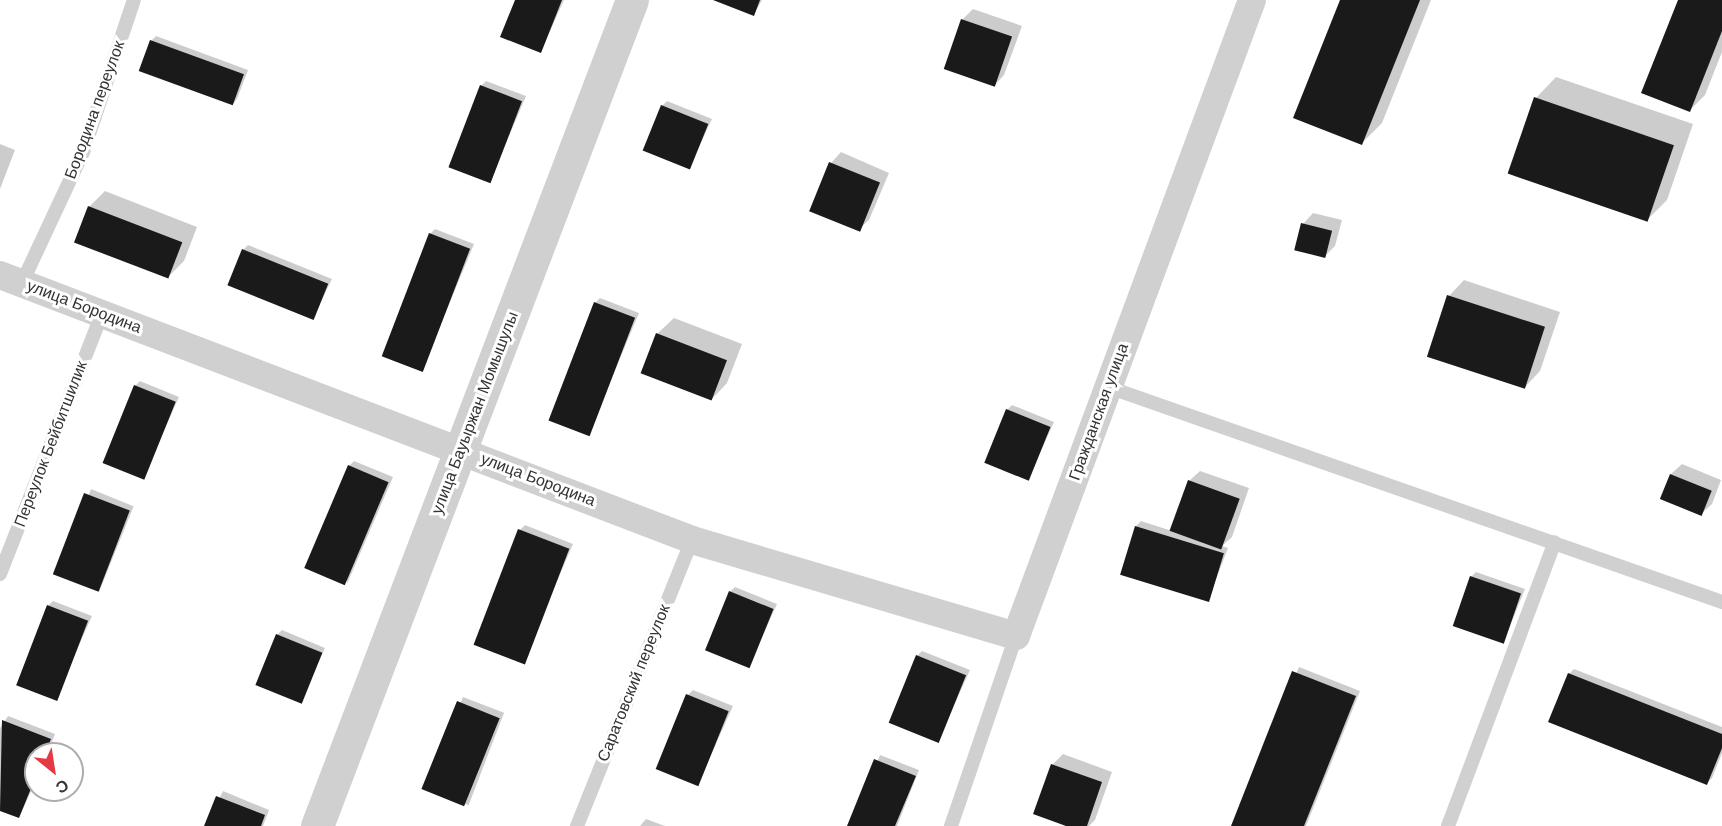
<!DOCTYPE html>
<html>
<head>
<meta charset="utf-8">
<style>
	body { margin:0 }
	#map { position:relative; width:1722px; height:826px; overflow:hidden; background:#fff; font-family:Helvetica,sans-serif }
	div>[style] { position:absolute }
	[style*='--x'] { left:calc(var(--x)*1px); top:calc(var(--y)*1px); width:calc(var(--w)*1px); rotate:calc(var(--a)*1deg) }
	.shadow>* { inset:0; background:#0003; transform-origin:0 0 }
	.building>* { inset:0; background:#1a1a1a; transform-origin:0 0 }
	.service>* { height:14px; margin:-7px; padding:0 7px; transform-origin:7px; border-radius:7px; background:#d0d0d0 }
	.minor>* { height:28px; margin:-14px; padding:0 14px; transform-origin:14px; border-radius:14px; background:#d0d0d0 }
	.tertiary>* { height:33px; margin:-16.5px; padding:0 16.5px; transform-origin:16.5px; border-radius:16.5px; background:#d0d0d0 }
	span { translate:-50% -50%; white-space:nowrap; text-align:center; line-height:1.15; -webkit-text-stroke:6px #fff; paint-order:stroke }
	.street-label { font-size:16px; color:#333 }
	.north { position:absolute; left:24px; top:742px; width:60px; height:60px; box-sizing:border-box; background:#fff; border:2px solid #adadad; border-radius:50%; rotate:150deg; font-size:16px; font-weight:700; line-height:24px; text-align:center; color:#333 }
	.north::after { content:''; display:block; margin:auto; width:21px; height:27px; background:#e63946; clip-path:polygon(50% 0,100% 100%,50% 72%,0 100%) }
</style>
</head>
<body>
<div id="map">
	<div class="shadow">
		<div style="clip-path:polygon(516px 0,564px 0,541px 51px)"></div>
		<div style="clip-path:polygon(717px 0,762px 0,754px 14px)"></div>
		<div style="clip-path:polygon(1342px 0,1431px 0,1382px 123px,1362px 143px)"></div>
		<div style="clip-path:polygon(1680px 0,1722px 0,1722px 52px,1705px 95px,1689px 111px)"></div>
		<div style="clip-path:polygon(973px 9px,1022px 26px,1004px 75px,994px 86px,962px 20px)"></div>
		<div style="clip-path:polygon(156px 36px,248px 70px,237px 99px,233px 104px,151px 41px)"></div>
		<div style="clip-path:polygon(1556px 77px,1693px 124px,1667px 200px,1647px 220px,1510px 173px,1536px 98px)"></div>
		<div style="clip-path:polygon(486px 81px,526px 96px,490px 181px,481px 86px)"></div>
		<div style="clip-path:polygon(667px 101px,712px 119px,689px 168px,662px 106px)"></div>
		<div style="clip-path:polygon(0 144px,15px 150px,0 189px)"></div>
		<div style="clip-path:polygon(841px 152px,889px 173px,869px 220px,858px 230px,831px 163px)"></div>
		<div style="clip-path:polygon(105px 191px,197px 227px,184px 261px,168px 277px,89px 207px)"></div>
		<div style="clip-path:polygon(1313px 213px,1342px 220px,1335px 246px,1324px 257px,1303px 224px)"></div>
		<div style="clip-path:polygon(435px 229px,474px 244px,422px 370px,430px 234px)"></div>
		<div style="clip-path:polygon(248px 245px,332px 279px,313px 318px,243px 250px)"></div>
		<div style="clip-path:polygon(1464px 280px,1560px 312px,1540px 371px,1525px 387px,1449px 296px)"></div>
		<div style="clip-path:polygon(600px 298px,639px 313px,588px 435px,595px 303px)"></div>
		<div style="clip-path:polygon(674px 318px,742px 344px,727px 383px,712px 399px,643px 372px,658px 333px)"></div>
		<div style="clip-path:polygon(140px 381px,179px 397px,143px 478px,135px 386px)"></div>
		<div style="clip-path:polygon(1012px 405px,1054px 422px,1028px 479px,1007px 410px)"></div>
		<div style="clip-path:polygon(354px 461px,393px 477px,347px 584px,349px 466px)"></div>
		<div style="clip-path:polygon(1682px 464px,1721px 480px,1712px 504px,1701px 514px,1662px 498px,1671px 474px)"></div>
		<div style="clip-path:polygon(1200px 471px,1249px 488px,1232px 537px,1222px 546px,1228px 548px,1208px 600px,1136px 526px,1141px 521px,1172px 531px,1189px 481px)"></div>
		<div style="left:91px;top:489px;width:46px;height:92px;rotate:22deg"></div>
		<div style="clip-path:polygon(525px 525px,573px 544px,522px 662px,520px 530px)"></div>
		<div style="clip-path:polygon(1476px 572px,1525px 589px,1503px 643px,1471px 577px)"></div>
		<div style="clip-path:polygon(735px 587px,777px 604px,749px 666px,730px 592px)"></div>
		<div style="clip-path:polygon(53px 601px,92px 616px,55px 699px,48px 606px)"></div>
		<div style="clip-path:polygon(282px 630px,325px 648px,301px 701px,277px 635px)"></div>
		<div style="clip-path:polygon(922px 651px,970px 670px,938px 741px,917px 656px)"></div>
		<div style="clip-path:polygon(1299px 667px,1360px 691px,1306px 826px,1232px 826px)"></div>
		<div style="clip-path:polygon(1574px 669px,1722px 727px,1722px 753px,1712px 778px,1707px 783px,1569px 674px)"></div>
		<div style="clip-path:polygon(693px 690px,733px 706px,698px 784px,688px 695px)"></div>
		<div style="left:463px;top:697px;width:44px;height:99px;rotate:21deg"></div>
		<div style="clip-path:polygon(8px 716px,55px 734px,47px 754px,36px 754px,36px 781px,19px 817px,0 809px,0 728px)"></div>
		<div style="clip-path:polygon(1063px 754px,1112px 772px,1095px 820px,1089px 826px,1070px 826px,1052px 765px)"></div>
		<div style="clip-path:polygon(880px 755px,919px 770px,897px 826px,849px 826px)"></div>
		<div style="clip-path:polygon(223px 791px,269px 810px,263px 826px,206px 826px)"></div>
		<div style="clip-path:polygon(646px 819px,665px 826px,640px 826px)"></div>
	</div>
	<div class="building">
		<div style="clip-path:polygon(515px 0,562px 0,541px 53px,500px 37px)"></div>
		<div style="clip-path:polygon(713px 0,760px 0,754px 16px)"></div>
		<div style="clip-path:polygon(1340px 0,1420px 0,1362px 145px,1293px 118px)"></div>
		<div style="clip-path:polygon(1678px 0,1722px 0,1722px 31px,1690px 112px,1641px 93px)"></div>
		<div style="left:961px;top:19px;width:54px;height:53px;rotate:19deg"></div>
		<div style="left:150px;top:40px;width:100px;height:33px;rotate:20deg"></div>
		<div style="left:480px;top:85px;width:45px;height:88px;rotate:21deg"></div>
		<div style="left:1534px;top:97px;width:148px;height:81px;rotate:19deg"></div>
		<div style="left:661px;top:105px;width:51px;height:49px;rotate:22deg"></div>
		<div style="left:829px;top:162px;width:55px;height:53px;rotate:22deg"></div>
		<div style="left:88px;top:206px;width:101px;height:39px;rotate:21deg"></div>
		<div style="left:1301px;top:223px;width:32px;height:28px;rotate:14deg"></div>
		<div style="left:429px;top:233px;width:44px;height:132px;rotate:21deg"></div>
		<div style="left:242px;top:249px;width:93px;height:39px;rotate:22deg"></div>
		<div style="left:1447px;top:295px;width:103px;height:65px;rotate:18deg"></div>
		<div style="left:594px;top:302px;width:44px;height:127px;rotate:21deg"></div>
		<div style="left:656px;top:333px;width:76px;height:43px;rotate:21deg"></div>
		<div style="left:134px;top:385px;width:45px;height:84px;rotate:22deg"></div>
		<div style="left:1006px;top:409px;width:48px;height:58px;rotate:22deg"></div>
		<div style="left:348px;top:465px;width:44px;height:112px;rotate:23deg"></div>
		<div style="left:1670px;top:474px;width:45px;height:27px;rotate:22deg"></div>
		<div style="left:1188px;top:480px;width:55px;height:54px;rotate:20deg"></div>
		<div style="left:84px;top:493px;width:49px;height:87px;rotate:21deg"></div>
		<div style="left:1135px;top:526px;width:93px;height:51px;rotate:17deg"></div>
		<div style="left:518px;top:529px;width:55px;height:124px;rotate:21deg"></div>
		<div style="left:1470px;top:576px;width:54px;height:53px;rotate:19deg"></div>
		<div style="left:729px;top:591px;width:48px;height:64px;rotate:22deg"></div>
		<div style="left:47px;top:605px;width:44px;height:86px;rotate:21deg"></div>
		<div style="left:276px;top:634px;width:50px;height:55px;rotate:22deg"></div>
		<div style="left:916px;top:655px;width:54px;height:73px;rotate:22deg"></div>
		<div style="clip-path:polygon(1292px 671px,1356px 696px,1304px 826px,1231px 826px)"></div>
		<div style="clip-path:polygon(1568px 673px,1722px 734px,1722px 748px,1707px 785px,1548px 722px)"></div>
		<div style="left:686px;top:694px;width:46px;height:81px;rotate:22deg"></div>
		<div style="left:457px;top:701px;width:46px;height:95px;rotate:22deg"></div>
		<div style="clip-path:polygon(2px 720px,51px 739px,45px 754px,36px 754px,36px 776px,19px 818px,0 811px)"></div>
		<div style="clip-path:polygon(874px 759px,916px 776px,895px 826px,847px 826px)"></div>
		<div style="clip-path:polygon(1051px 764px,1102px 782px,1087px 826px,1066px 826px,1033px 814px)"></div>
		<div style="clip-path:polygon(216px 796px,265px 815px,261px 826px,204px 826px)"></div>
	</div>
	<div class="service">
		<div style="--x:22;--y:283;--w:145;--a:-65"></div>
		<div style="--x:83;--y:152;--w:160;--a:-71.5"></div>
		<div style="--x:1108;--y:387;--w:651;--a:19.3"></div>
		<div style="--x:0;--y:574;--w:279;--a:-68.6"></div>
		<div style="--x:577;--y:826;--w:308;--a:-68.1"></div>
		<div style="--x:951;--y:826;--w:201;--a:-71.1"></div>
		<div style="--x:1448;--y:826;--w:303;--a:-69.4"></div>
	</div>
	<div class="minor">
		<div style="--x:0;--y:275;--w:741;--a:20.95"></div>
		<div style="--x:692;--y:540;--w:338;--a:16.5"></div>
		<div style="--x:1016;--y:636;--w:678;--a:-69.64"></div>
	</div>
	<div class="tertiary">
		<div style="--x:317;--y:826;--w:884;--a:-69.13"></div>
	</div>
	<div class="street-label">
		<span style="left:95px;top:110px;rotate:-70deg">Бородина переулок</span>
		<span style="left:84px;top:307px;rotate:21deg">улица Бородина</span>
		<span style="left:1099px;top:412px;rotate:-70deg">Гражданская улица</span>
		<span style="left:475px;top:413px;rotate:-69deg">улица Бауыржан Момышулы</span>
		<span style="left:51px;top:444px;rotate:-69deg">Переулок Бейбитшилик</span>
		<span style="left:538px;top:480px;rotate:21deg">улица Бородина</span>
		<span style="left:634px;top:683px;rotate:-68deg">Саратовский переулок</span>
	</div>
	<div class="north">С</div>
</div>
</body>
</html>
